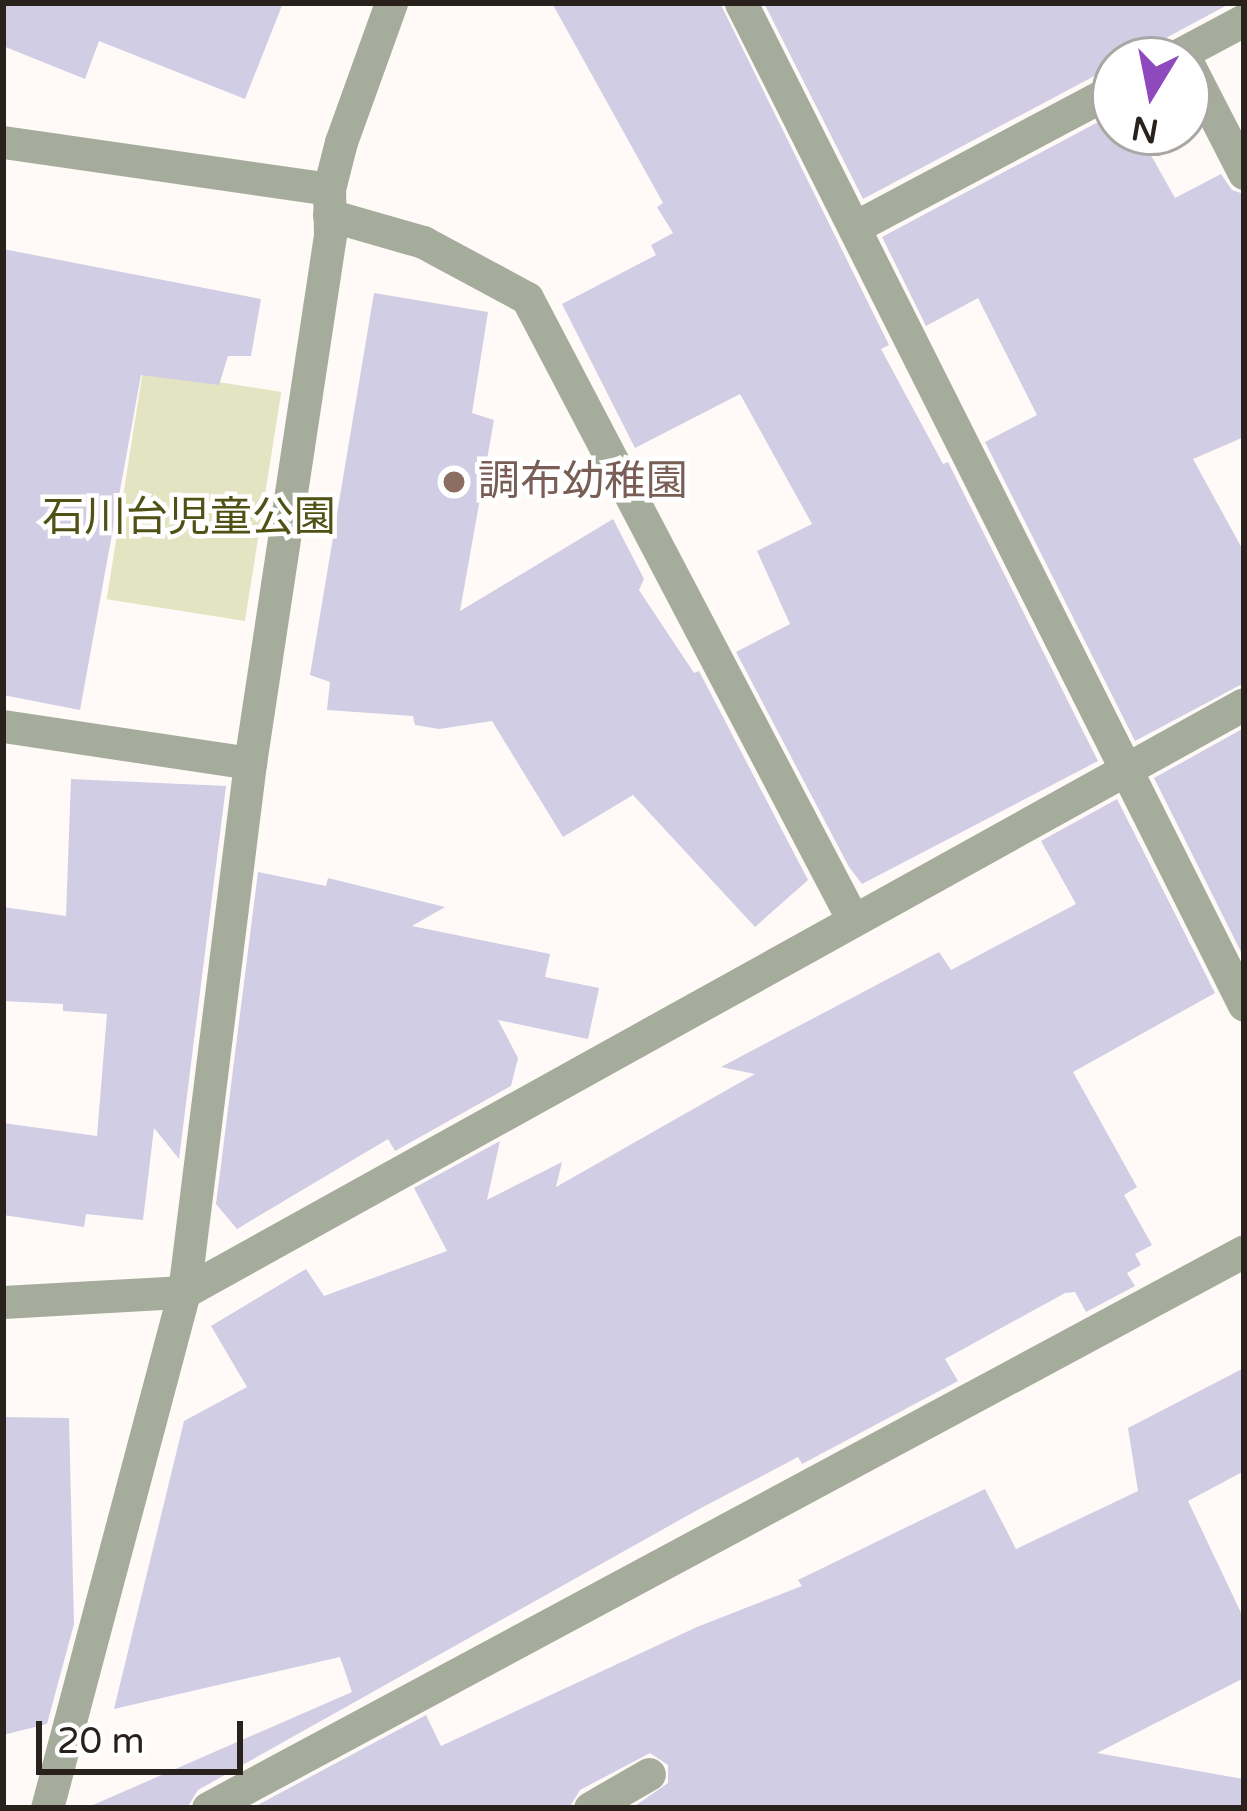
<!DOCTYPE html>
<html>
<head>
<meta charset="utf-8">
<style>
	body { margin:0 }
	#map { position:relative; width:1247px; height:1811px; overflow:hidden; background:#fffaf7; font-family:"Varela Round","Noto Sans JP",sans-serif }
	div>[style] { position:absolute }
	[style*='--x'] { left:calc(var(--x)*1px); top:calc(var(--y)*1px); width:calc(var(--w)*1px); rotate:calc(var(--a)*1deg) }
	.green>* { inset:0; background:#e2e4c2; transform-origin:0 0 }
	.building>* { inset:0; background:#d0cde4 }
	.service>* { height:33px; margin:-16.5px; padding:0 16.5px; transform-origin:16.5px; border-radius:16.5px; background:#a6ac9c }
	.minor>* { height:33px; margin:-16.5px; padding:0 16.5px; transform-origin:16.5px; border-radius:16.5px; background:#a6ac9c }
	.dots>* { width:33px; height:33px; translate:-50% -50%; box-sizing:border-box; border:6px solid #fff; border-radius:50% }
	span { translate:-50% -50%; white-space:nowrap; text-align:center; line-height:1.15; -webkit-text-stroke:9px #fff; paint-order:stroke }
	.education-label { font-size:42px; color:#785e54 }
	.left { translate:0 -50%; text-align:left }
	.park-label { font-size:42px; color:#505115 }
	.frame { position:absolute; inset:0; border:6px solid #29211c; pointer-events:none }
	.north { position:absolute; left:1091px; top:36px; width:120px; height:120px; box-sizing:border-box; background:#fff; border:3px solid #a9a6a4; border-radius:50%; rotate:190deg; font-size:33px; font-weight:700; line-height:48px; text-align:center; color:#29211c }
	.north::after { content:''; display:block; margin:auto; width:42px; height:54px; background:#8e49bd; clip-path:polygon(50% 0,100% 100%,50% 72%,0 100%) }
	.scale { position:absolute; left:36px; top:1721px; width:207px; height:54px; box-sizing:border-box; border:6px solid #29211c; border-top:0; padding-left:15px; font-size:36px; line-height:42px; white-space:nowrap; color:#29211c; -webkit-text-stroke:9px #fff; paint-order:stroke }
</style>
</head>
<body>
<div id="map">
	<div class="green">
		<div style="left:143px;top:370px;width:140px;height:232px;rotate:9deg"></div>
	</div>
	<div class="building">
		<div style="clip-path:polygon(3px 3px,283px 3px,245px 99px,99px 41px,85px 79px,3px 46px)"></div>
		<div style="clip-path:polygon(552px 3px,720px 3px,889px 345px,881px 349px,943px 464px,948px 462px,1098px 761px,862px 884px,849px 867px,736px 652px,790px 624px,757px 551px,812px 524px,740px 394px,635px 448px,562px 304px,656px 255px,651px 245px,673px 233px,657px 207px,663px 203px)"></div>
		<div style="clip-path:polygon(764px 3px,1231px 3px,1125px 60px,1115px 60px,1115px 65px,863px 199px)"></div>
		<div style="clip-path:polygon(1115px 113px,1115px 132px,1138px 132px,1175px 198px,1221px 174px,1232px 190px,1244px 194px,1244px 437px,1193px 459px,1244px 552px,1244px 683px,1135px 741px,985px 442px,1037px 415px,978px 298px,926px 326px,882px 237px)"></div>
		<div style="clip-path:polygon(3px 249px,261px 299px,251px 356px,228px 356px,219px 385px,141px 375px,80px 710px,3px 695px)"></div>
		<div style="clip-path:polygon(374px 293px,488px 312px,472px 413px,494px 420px,460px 611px,613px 519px,644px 579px,639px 590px,694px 673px,699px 671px,808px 880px,755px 927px,633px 795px,563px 837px,492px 721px,439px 729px,415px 725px,413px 716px,327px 710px,330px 682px,310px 675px)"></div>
		<div style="clip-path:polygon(1244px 728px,1244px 958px,1154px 778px)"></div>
		<div style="clip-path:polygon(71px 779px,226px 786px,179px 1159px,154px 1128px,143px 1220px,86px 1214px,84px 1227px,3px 1215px,3px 1123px,97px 1136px,107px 1014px,63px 1011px,63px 1004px,3px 1001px,3px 907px,66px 916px)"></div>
		<div style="clip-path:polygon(1117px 799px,1215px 993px,1073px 1072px,1137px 1187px,1124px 1195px,1152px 1245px,1135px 1254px,1141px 1265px,1127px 1273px,1135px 1286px,1086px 1312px,1075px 1292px,1065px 1293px,945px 1359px,958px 1381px,802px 1464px,798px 1457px,701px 1508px,198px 1790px,187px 1808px,86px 1808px,352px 1692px,340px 1657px,114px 1709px,184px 1421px,247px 1387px,211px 1326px,306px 1269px,324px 1296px,447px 1251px,414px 1188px,500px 1141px,487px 1200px,562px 1162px,556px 1187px,755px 1074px,721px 1067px,939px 952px,951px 970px,1076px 904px,1041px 841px)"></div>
		<div style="clip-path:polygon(258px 872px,326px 886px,328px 878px,445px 907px,412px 926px,550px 954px,545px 977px,599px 988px,588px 1039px,498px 1020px,518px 1058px,511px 1086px,395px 1151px,388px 1139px,237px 1229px,216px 1204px)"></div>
		<div style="clip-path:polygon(1244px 1368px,1244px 1471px,1188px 1501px,1244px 1619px,1244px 1678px,1097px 1753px,1243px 1779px,1241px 1808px,632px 1808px,668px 1783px,668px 1765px,650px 1753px,580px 1790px,569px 1808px,252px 1808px,426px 1715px,441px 1746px,697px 1627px,802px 1586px,798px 1580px,985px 1489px,1016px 1549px,1138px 1491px,1128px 1428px)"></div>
		<div style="clip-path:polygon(3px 1417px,69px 1418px,74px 1624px,47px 1724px,3px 1735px)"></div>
	</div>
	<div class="service">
		<div style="--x:1187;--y:62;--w:125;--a:62.8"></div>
		<div style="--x:329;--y:215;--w:98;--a:16"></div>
		<div style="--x:423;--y:242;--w:118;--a:28.3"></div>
		<div style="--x:527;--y:298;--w:700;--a:62.34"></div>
		<div style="--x:3;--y:726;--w:250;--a:8.5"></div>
		<div style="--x:3;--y:1302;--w:181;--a:-3.2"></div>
		<div style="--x:208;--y:1808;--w:1176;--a:-28.26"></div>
		<div style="--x:590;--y:1808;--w:68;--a:-30"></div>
	</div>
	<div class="minor">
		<div style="--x:741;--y:3;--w:1121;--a:63.34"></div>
		<div style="--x:1169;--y:60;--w:85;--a:-28.1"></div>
		<div style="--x:3;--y:142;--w:329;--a:8.2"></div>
		<div style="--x:855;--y:227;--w:294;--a:-28"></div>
		<div style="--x:184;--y:1292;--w:1212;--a:-29.02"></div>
		<div style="--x:47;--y:1808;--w:534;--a:-75.13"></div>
		<div style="--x:184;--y:1292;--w:533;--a:-82.89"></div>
		<div style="--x:250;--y:763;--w:534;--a:-81.38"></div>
		<div style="--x:330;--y:235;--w:46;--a:-91.2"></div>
		<div style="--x:329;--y:189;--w:49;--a:-75.7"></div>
		<div style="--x:341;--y:142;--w:148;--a:-70.2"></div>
	</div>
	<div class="dots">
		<div style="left:454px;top:482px;background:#8d6e63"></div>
	</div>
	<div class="education-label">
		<span class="left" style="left:478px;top:482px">調布幼稚園</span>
	</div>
	<div class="park-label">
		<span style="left:189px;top:518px">石川台児童公園</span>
	</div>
	<div class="frame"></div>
	<div class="north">N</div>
	<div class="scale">20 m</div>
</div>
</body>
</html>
